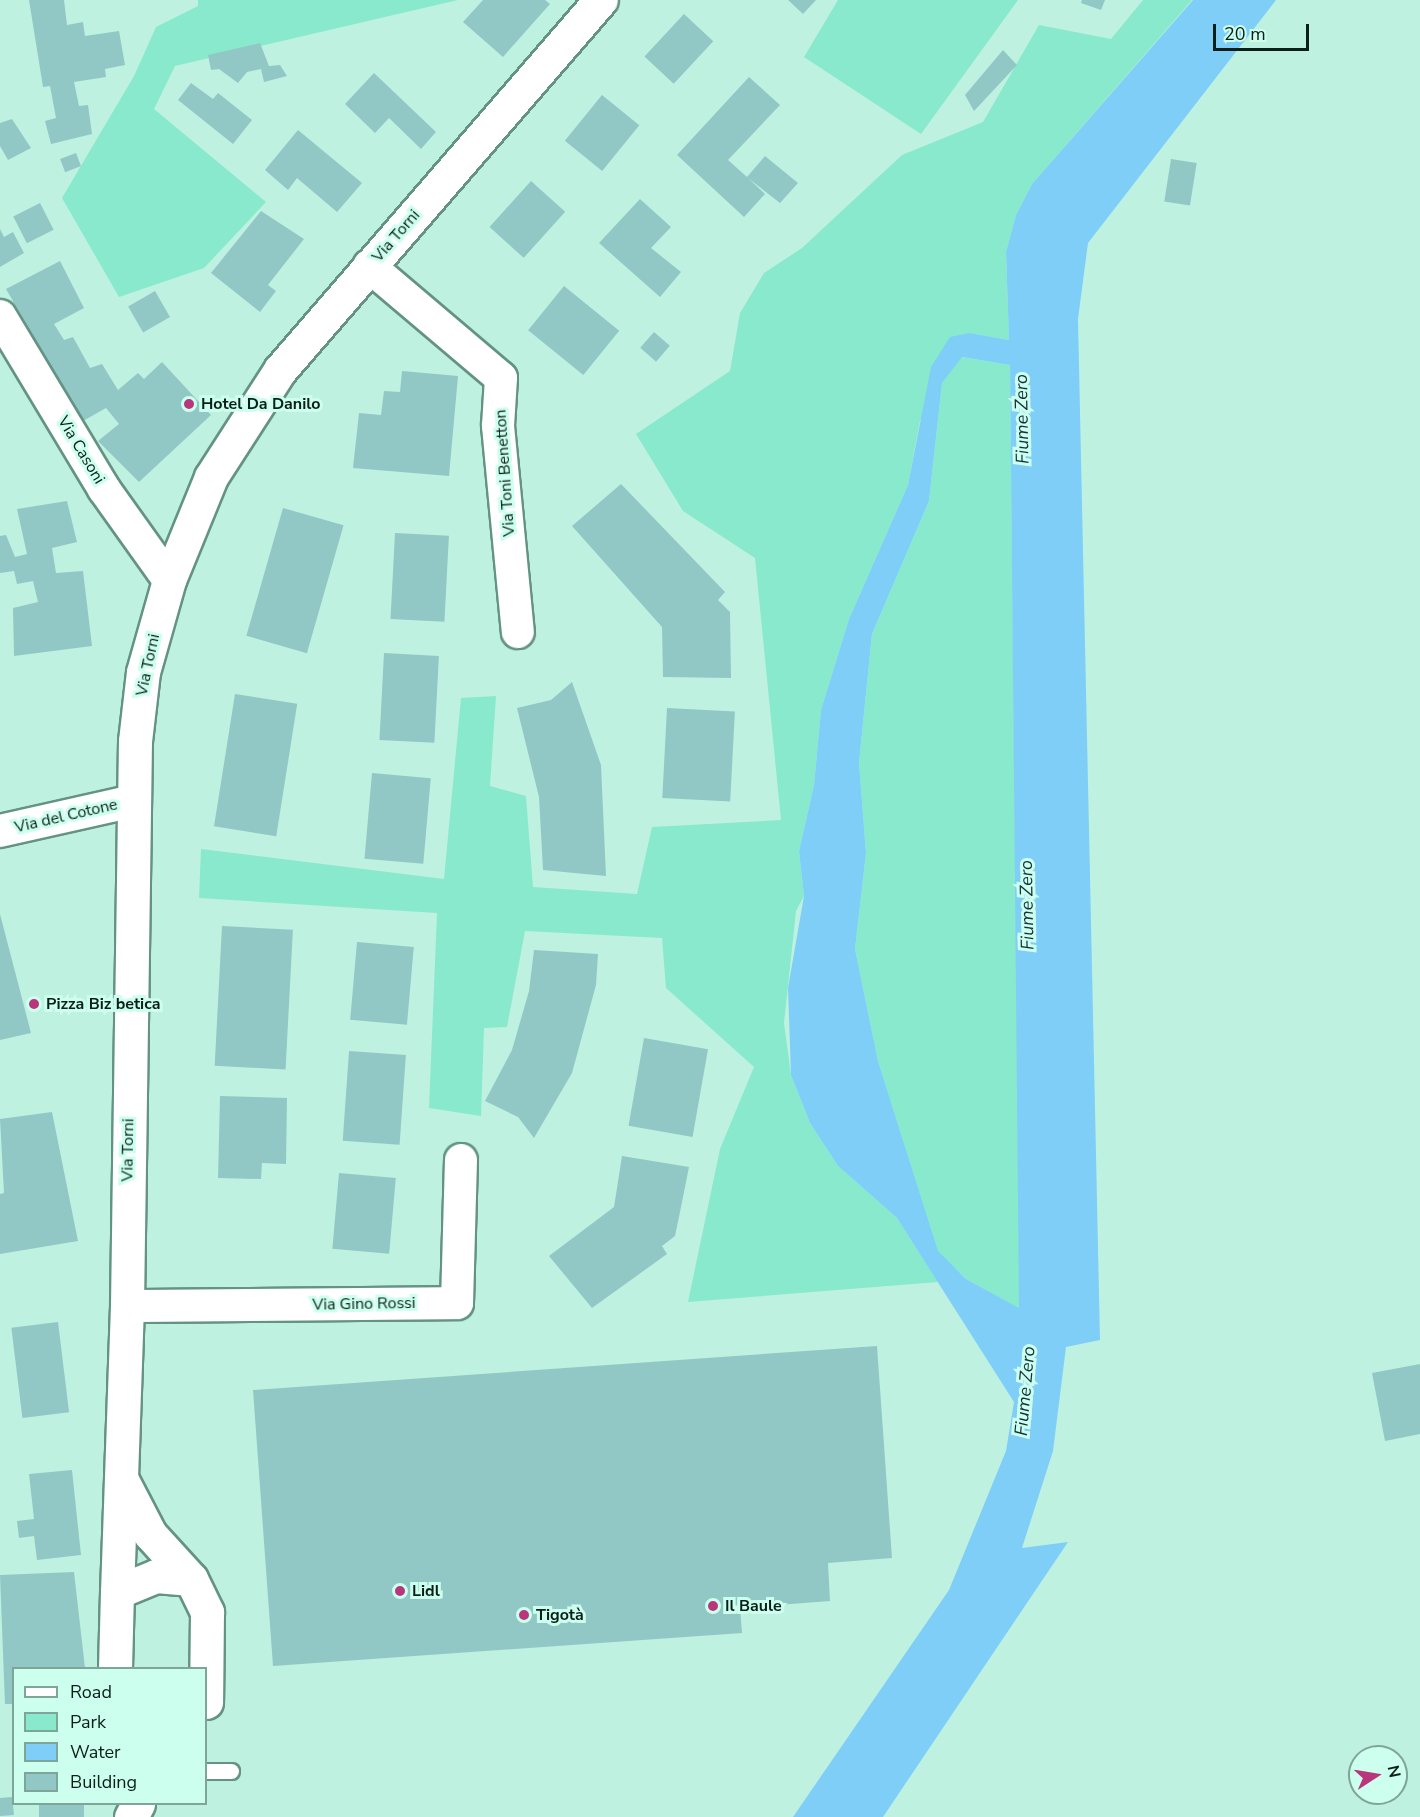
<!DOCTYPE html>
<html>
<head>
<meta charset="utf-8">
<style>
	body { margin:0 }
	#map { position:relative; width:1420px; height:1817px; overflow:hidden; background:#bff1e0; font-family:"Nunito Sans",sans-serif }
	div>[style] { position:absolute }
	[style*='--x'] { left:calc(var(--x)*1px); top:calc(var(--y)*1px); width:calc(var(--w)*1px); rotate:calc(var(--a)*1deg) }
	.green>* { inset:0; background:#89e9cc }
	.water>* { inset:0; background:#7ecef8 }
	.building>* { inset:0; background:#91c8c6; transform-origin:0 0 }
	.roads { filter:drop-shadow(2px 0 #649384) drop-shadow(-2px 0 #649384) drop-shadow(0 2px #649384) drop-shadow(0 -2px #649384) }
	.service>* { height:15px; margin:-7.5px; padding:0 7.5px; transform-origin:7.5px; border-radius:7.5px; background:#fff }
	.minor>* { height:32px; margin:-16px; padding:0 16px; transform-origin:16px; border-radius:16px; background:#fff }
	.secondary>* { height:33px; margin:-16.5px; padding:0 16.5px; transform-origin:16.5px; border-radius:16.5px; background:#fff }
	.dots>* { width:16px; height:16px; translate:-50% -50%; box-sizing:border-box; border:3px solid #ccffed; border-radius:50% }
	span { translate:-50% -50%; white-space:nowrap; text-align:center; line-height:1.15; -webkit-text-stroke:6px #ccffed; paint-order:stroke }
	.street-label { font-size:16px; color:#0b1e19 }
	.poi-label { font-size:16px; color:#0b1e19; font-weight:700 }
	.left { translate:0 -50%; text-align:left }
	.water-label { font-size:18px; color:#152e3b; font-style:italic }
	.legend { position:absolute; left:12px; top:1667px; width:195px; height:138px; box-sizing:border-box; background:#ccffed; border:2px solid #7fa598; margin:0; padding:8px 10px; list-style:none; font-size:18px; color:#0b1e19 }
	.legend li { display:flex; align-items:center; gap:12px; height:30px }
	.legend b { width:30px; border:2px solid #7fa598 }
	.north { position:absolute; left:1348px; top:1745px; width:60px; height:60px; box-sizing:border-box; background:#ccffed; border:2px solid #7fa598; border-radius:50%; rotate:78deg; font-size:16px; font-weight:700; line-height:24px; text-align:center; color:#0b1e19 }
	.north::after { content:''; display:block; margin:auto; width:21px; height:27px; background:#ba367b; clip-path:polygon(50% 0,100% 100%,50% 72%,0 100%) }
	.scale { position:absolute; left:1213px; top:24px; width:96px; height:27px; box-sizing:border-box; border:3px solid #0b1e19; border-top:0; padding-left:8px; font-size:18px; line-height:21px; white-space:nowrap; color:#0b1e19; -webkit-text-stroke:4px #ccffed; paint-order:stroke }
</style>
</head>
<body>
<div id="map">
	<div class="green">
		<div style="clip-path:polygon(198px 0,458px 0,175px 66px,154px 109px,266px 202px,204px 268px,119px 297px,62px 198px,134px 76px,156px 27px,198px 6px)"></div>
		<div style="clip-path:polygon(838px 0,1018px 0,921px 134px,804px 57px)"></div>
		<div style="clip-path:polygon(1143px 0,1192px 0,1032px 184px,1016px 215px,1006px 252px,1009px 340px,970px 333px,920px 421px,908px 485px,849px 619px,821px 710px,814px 785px,799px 851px,804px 896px,796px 911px,784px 1023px,791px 1075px,810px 1123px,838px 1166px,897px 1218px,938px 1282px,688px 1302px,720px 1149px,754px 1067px,666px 988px,662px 938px,525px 931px,507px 1027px,484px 1028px,481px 1116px,429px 1108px,437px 913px,199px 898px,201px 849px,444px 879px,461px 698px,496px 696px,490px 786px,526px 796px,533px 887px,637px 894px,652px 827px,781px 820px,755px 558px,683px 511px,636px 434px,730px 371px,740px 313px,764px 273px,802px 248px,902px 155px,983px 122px,1039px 25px,1111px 39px)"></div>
		<div style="clip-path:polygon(961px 357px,1010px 365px,1020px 1309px,966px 1279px,938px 1252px,878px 1061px,855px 949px,866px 853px,859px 763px,872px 634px,929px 501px,942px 383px)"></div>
	</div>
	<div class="water">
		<div style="clip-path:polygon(evenodd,1193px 0,1276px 0,1088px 243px,1078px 319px,1100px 1340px,1066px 1347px,1053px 1451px,1022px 1548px,1068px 1542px,883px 1817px,793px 1817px,949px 1590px,1006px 1451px,1014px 1402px,897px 1218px,838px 1166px,810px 1123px,791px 1075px,788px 988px,804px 896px,799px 851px,814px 785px,821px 710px,849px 619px,908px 485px,931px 367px,950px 337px,970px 333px,1009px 340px,1006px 252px,1016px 215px,1032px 184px,1193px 0,962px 357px,1010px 365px,1019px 1308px,966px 1279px,938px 1251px,878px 1061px,855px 949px,866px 853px,859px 763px,872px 634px,929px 501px,942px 383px,962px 357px)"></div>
	</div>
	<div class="building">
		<div style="clip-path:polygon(29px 0,64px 0,67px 25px,83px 22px,85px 36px,119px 31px,125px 65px,105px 69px,106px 77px,74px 82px,79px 106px,88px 105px,92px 134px,51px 144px,45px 121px,56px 118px,50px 86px,43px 87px)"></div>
		<div style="clip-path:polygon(483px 0,545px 0,550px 4px,503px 57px,463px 22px)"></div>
		<div style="clip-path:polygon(788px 0,816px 0,803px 14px)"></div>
		<div style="clip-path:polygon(1082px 0,1105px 0,1101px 10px,1081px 3px)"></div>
		<div style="left:684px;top:14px;width:40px;height:58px;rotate:43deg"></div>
		<div style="clip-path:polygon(260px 43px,269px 66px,280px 65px,287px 76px,264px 82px,261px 69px,247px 72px,238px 83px,219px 69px,211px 70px,208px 55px)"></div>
		<div style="clip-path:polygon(1003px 50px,1017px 65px,974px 111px,965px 95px)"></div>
		<div style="clip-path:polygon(374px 73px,436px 132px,421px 149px,389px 118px,375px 133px,345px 104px)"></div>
		<div style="clip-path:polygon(749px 77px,780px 105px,728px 160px,747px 177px,765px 156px,798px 183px,780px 203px,748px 178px,765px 194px,744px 217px,677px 155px)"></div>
		<div style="clip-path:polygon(191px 83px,213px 99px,218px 93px,252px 120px,233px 144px,178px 100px)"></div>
		<div style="left:602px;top:95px;width:48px;height:59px;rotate:39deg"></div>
		<div style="clip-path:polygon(12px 119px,31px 148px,8px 160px,0 146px,0 123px)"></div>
		<div style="clip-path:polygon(298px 130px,362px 183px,337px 212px,297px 178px,288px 190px,265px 170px)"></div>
		<div style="left:76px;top:153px;width:14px;height:17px;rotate:69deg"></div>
		<div style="left:1171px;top:159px;width:26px;height:43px;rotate:9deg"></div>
		<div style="left:531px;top:181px;width:46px;height:62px;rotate:42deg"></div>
		<div style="clip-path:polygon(640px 199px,671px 227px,651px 248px,681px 272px,660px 297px,599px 243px)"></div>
		<div style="left:40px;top:203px;width:30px;height:30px;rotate:63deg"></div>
		<div style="clip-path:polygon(261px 211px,304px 239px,268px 285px,276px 291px,260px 312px,211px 273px)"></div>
		<div style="clip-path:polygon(0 229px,4px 237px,13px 232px,24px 253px,0 267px)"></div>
		<div style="clip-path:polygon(60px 261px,84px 308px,54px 324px,64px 340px,73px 337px,90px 368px,102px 364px,118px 390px,138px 373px,144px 379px,162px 362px,211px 415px,139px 482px,98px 441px,119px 424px,106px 408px,83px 421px,6px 289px)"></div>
		<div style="left:564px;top:286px;width:71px;height:57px;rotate:39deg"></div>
		<div style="left:155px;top:291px;width:30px;height:31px;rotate:60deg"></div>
		<div style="left:654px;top:332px;width:21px;height:21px;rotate:41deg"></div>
		<div style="clip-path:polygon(402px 371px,458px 376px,449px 476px,353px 468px,359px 413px,381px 415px,384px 391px,400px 392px)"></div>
		<div style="clip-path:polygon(621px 484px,725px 592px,718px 600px,730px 612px,731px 678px,663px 677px,662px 627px,572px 526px)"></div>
		<div style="clip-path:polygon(67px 501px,77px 542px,52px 548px,56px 573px,83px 571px,92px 646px,14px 656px,13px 608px,38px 602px,33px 581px,17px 584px,14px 571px,0 573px,0 536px,6px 535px,15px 557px,27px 554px,17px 509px)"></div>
		<div style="left:283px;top:508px;width:63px;height:133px;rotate:16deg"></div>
		<div style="left:395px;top:533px;width:54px;height:86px;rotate:3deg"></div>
		<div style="left:384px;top:653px;width:55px;height:87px;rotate:3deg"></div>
		<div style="clip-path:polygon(572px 682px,601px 765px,606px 876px,543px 870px,539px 797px,517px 708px,551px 700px)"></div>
		<div style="left:235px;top:694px;width:63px;height:134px;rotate:9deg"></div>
		<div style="left:667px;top:708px;width:68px;height:90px;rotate:3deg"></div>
		<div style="left:372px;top:773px;width:59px;height:86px;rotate:5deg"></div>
		<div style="clip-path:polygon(0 914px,31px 1033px,0 1040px)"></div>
		<div style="left:222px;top:926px;width:71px;height:140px;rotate:3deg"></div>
		<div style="left:357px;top:942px;width:57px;height:78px;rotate:5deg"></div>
		<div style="clip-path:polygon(534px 950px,598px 954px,596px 985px,572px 1073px,534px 1138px,518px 1117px,485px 1101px,512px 1050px,529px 991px)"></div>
		<div style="left:644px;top:1038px;width:65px;height:89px;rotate:10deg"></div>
		<div style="left:349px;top:1051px;width:57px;height:90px;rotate:4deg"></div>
		<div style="clip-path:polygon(220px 1096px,287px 1098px,286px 1164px,262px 1163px,261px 1179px,218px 1178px)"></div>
		<div style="clip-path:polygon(52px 1112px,78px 1241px,0 1254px,0 1194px,4px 1193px,0 1119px)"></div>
		<div style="clip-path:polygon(622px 1156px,689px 1167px,680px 1212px,675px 1236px,662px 1246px,667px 1254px,592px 1308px,549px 1256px,614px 1207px)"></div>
		<div style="left:339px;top:1173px;width:57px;height:76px;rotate:5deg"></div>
		<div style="left:58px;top:1322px;width:91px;height:47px;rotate:83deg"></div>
		<div style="clip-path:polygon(877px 1346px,892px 1558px,828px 1563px,830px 1601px,740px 1608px,742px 1633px,273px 1666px,253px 1390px)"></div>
		<div style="clip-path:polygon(1420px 1364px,1420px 1434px,1385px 1441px,1372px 1373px)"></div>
		<div style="clip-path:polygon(72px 1470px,81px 1555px,37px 1560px,34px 1536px,19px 1538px,17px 1521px,34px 1519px,29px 1474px)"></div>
		<div style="clip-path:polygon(74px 1572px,85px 1668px,14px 1668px,14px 1704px,5px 1704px,0 1575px)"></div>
		<div style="clip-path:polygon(12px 1797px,14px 1815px,0 1816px,0 1798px)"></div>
		<div style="left:39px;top:1804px;width:45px;height:13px"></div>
	</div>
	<div class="roads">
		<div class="service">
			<div style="--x:206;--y:1771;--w:25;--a:0"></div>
		</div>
		<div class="minor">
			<div style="--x:369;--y:266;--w:173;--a:40.3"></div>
			<div style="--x:501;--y:378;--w:48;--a:93.6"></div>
			<div style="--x:498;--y:426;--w:207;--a:84.5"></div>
			<div style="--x:0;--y:316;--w:202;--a:59"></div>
			<div style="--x:104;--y:489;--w:112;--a:54.5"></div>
			<div style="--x:0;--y:831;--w:136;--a:-12.7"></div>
			<div style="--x:127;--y:1306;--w:330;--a:-0.5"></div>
			<div style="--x:457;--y:1303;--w:143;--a:-88.4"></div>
		</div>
		<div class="secondary">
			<div style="--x:122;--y:1480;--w:61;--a:62.6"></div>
			<div style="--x:150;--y:1534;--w:61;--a:47.7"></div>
			<div style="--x:117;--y:1592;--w:286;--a:-88"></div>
			<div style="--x:127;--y:1306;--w:565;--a:-89.19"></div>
			<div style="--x:135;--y:741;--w:69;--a:-83.4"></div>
			<div style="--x:143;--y:672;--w:96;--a:-74.2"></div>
			<div style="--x:169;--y:580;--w:111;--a:-67.8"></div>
			<div style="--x:211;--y:477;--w:127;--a:-57.2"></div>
			<div style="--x:280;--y:370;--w:490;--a:-49.1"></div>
			<div style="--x:115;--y:1668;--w:76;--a:-88.5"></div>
			<div style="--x:117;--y:1592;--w:42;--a:-22.3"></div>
			<div style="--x:156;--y:1576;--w:35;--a:5"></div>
			<div style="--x:191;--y:1579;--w:37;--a:64"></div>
			<div style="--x:207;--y:1612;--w:90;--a:90.6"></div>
			<div style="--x:131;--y:1817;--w:15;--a:-62"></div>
		</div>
	</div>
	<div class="dots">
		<div style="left:189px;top:404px;background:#ba367b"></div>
		<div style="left:34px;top:1004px;background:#ba367b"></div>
		<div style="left:400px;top:1591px;background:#ba367b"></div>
		<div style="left:713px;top:1606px;background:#ba367b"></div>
		<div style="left:524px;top:1615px;background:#ba367b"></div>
	</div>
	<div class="street-label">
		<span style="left:396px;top:236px;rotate:-49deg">Via Torni</span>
		<span style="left:81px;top:450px;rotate:59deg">Via Casoni</span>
		<span style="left:505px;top:473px;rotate:-94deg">Via Toni Benetton</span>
		<span style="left:148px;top:665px;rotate:-78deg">Via Torni</span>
		<span style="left:66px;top:816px;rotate:-13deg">Via del Cotone</span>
		<span style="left:128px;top:1150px;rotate:-89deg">Via Torni</span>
		<span style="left:364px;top:1304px;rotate:-1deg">Via Gino Rossi</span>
	</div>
	<div class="poi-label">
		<span class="left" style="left:201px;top:404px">Hotel Da Danilo</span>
		<span class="left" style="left:46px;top:1004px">Pizza Biz betica</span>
		<span class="left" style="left:412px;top:1591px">Lidl</span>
		<span class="left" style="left:725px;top:1606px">Il Baule</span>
		<span class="left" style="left:536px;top:1615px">Tigotà</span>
	</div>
	<div class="water-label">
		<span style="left:1022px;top:419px;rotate:-91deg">Fiume Zero</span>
		<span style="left:1027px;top:905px;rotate:-91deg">Fiume Zero</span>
		<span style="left:1025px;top:1391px;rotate:-85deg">Fiume Zero</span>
	</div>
	<ul class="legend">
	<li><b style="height:8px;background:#fff"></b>Road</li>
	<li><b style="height:16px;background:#89e9cc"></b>Park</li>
	<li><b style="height:16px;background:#7ecef8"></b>Water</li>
	<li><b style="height:16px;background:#91c8c6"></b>Building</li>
	</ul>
	<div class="north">N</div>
	<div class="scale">20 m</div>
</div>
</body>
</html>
